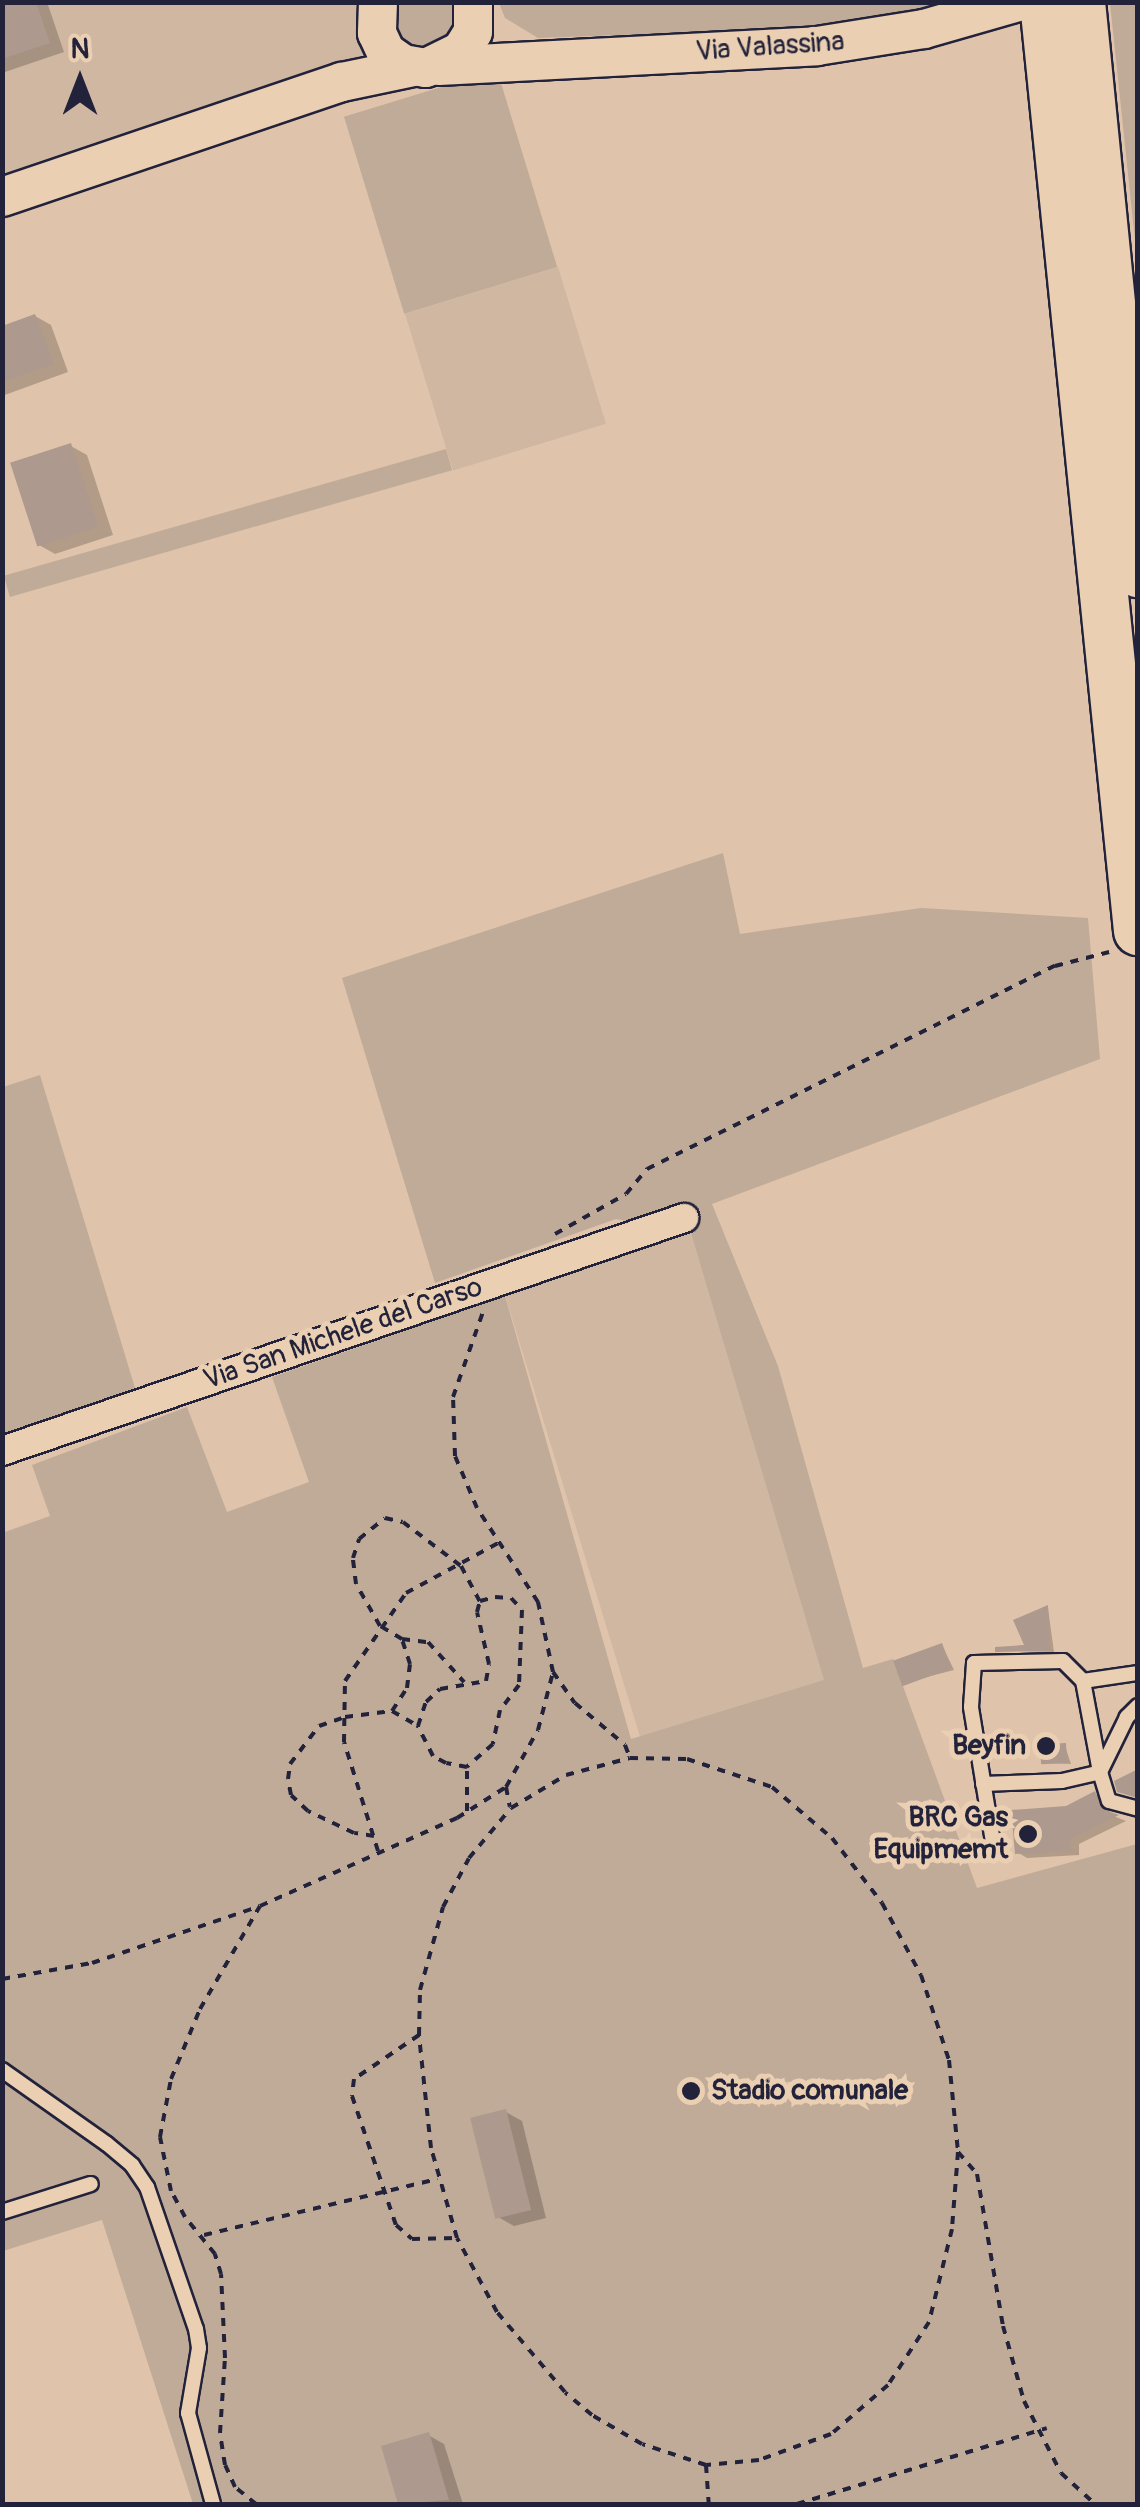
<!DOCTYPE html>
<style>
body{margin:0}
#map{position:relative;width:1140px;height:2507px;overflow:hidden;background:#dfc4ab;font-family:Pangolin,sans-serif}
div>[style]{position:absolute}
.built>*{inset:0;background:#d0b7a2;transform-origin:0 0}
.green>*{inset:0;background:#c0aa98;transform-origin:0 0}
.shadow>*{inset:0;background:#0003}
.building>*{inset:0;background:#ad998d;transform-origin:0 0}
.path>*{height:4px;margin-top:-2px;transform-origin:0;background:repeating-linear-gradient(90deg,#22223b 0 8px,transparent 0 16px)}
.roads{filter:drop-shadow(2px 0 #22223b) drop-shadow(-2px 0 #22223b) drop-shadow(0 2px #22223b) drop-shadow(0 -2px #22223b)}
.lane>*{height:14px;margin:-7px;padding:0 7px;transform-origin:7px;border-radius:7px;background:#ebcfb2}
.street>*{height:28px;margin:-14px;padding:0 14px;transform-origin:14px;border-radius:14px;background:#ebcfb2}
.secondary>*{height:38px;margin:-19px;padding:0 19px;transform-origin:19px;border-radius:19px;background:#ebcfb2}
.highway>*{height:48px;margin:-24px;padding:0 24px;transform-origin:24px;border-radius:24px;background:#ebcfb2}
.dots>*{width:28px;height:28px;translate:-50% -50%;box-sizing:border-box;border:5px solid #ebcfb2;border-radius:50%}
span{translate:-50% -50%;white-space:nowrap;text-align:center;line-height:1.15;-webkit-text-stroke:10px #ebcfb2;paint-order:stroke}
.street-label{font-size:28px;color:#22223b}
.poi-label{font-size:28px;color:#22223b;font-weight:700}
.right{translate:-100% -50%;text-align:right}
.left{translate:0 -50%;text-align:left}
.frame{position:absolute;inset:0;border:5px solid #22223b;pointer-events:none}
.north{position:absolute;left:30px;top:30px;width:100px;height:100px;-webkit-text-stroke:8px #ebcfb2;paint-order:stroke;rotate:0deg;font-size:28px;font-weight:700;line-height:40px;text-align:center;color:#22223b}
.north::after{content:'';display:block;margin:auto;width:35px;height:45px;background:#22223b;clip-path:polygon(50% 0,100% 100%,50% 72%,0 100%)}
</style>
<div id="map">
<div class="built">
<div style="clip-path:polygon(2px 3px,374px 3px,370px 40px,355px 70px,2px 185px)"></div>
<div style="left:558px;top:267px;width:164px;height:160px;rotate:73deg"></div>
<div style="left:691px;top:1233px;width:467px;height:196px;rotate:73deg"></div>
</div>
<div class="green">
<div style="clip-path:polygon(391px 3px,457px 3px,460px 26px,437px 52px,399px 45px,388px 9px)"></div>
<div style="clip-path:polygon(499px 3px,950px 3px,808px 28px,538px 38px,505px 18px)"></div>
<div style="clip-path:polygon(1110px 3px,1137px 3px,1137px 259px)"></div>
<div style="left:497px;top:70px;width:206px;height:160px;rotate:73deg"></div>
<div style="left:446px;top:449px;width:22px;height:460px;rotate:74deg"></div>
<div style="clip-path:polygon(723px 853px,740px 934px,921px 908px,1088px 918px,1100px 1059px,712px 1204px,778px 1366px,863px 1668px,893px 1659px,977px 1888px,1137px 1844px,1137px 2504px,193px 2504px,102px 2220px,3px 2251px,2px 1533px,50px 1516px,32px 1465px,187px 1407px,227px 1512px,309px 1482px,272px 1377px,505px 1296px,631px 1739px,824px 1680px,691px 1233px,616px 1219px,435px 1283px,342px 978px)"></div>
<div style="clip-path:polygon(40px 1075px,135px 1388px,3px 1434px,3px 1087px)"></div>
</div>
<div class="shadow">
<div style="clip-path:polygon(2px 2px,47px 2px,64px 52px,2px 73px)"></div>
<div style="clip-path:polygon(35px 316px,51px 325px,68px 372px,2px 396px,2px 328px)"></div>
<div style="clip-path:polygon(71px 446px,87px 455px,113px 535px,55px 554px,39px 545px)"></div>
<div style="clip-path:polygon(1048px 1608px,1054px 1652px,998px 1650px,1028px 1647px)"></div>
<div style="clip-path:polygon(942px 1645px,954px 1670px,904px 1683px)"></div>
<div style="clip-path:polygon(1065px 1746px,1071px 1764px,1044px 1763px)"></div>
<div style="clip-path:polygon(1095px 1794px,1104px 1799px,1111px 1815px,1126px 1821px,1079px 1844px,1079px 1855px,1027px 1858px,1017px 1852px,1067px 1808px)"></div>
<div style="clip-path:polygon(506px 2112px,522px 2121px,546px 2218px,514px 2226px,498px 2217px)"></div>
<div style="clip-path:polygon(428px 2435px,444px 2444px,463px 2504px,401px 2504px,384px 2448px)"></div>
</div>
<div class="building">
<div style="clip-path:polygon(2px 2px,36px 2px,50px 43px,2px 59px)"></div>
<div style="clip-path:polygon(35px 314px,54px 364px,2px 382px,2px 326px)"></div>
<div style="left:71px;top:443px;width:88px;height:64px;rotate:72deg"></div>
<div style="clip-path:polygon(1048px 1605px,1050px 1651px,995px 1652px,995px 1647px,1024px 1645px,1013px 1620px)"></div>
<div style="left:942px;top:1643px;width:27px;height:52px;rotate:70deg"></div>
<div style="left:1066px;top:1743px;width:20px;height:26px;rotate:87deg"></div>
<div style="clip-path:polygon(1138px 1769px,1138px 1798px,1117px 1792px,1114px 1781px)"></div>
<div style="clip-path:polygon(1095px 1791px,1102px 1809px,1119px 1815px,1070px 1839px,1071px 1851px,1015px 1854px,1011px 1810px,1066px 1806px)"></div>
<div style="left:506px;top:2109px;width:104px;height:37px;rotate:76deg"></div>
<div style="clip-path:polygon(429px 2432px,449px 2500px,398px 2504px,381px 2446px)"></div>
</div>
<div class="path">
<div style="left:555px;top:1234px;width:81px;rotate:-29.4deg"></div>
<div style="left:626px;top:1194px;width:33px;rotate:-50deg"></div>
<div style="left:647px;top:1169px;width:456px;rotate:-26.5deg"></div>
<div style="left:1055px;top:966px;width:56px;rotate:-14.5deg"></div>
<div style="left:495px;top:1597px;width:16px;rotate:4deg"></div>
<div style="left:511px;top:1598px;width:16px;rotate:47deg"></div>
<div style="left:522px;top:1610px;width:75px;rotate:92.3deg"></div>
<div style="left:519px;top:1685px;width:31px;rotate:127deg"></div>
<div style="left:500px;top:1710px;width:35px;rotate:102deg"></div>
<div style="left:493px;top:1744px;width:35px;rotate:139deg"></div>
<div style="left:467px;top:1767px;width:21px;rotate:-169deg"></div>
<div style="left:446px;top:1763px;width:15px;rotate:-152deg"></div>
<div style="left:433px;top:1756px;width:34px;rotate:-117deg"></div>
<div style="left:418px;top:1726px;width:25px;rotate:-72deg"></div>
<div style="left:426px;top:1702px;width:19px;rotate:-43deg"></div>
<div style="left:440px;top:1689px;width:47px;rotate:-9.9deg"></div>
<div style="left:486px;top:1681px;width:17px;rotate:-80deg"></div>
<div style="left:489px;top:1664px;width:53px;rotate:-103deg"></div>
<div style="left:477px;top:1612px;width:11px;rotate:-75deg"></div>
<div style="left:480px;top:1601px;width:16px;rotate:-15deg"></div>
<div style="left:402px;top:1639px;width:26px;rotate:7deg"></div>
<div style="left:428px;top:1642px;width:54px;rotate:48deg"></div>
<div style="left:553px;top:1672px;width:38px;rotate:55deg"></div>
<div style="left:575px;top:1703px;width:65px;rotate:40deg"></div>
<div style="left:625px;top:1745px;width:14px;rotate:69deg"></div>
<div style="left:392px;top:1711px;width:30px;rotate:30deg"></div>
<div style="left:630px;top:1758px;width:57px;rotate:1deg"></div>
<div style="left:687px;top:1759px;width:89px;rotate:18.2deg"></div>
<div style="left:772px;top:1787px;width:79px;rotate:40.4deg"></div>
<div style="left:832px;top:1838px;width:82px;rotate:52.4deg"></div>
<div style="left:882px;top:1903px;width:82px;rotate:61.6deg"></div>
<div style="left:921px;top:1975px;width:89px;rotate:71.8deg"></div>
<div style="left:949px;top:2060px;width:92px;rotate:84.4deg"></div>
<div style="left:958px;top:2152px;width:77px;rotate:94.5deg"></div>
<div style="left:952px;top:2229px;width:96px;rotate:103.9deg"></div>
<div style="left:929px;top:2322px;width:75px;rotate:123.1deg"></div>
<div style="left:888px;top:2385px;width:75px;rotate:139.3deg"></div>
<div style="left:831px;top:2434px;width:77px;rotate:160.1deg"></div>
<div style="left:759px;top:2460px;width:53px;rotate:174.6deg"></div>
<div style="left:706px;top:2465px;width:67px;rotate:-161.8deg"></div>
<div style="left:642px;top:2444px;width:58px;rotate:-149.9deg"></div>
<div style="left:592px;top:2415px;width:35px;rotate:-140deg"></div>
<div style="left:565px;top:2392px;width:105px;rotate:-130.4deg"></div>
<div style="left:497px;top:2312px;width:84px;rotate:-118.4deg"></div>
<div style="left:457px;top:2238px;width:94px;rotate:-106.1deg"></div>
<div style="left:431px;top:2148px;width:114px;rotate:-96.1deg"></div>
<div style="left:419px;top:2035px;width:45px;rotate:-88.7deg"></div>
<div style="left:420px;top:1990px;width:86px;rotate:-74.5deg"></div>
<div style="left:443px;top:1907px;width:55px;rotate:-62deg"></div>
<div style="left:469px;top:1858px;width:65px;rotate:-50deg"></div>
<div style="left:511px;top:1808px;width:64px;rotate:-31deg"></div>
<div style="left:566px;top:1775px;width:66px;rotate:-14.9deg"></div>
<div style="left:506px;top:1787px;width:20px;rotate:79deg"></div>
<div style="left:467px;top:1811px;width:44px;rotate:-90deg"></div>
<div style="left:374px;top:1836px;width:20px;rotate:-171deg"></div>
<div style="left:354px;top:1833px;width:51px;rotate:-154.4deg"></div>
<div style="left:308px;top:1811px;width:23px;rotate:-137deg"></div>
<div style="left:291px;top:1795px;width:16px;rotate:-101deg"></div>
<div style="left:288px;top:1779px;width:15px;rotate:-82deg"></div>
<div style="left:290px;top:1764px;width:48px;rotate:-52.7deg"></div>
<div style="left:319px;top:1726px;width:28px;rotate:-19deg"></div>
<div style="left:345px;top:1717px;width:47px;rotate:-7.3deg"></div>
<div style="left:392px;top:1711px;width:27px;rotate:-57deg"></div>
<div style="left:407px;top:1688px;width:24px;rotate:-83deg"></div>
<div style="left:410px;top:1664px;width:26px;rotate:-108deg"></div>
<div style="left:402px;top:1639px;width:26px;rotate:-149deg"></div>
<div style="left:380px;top:1626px;width:48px;rotate:-119.7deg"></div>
<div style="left:356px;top:1584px;width:26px;rotate:-97deg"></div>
<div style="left:353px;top:1558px;width:20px;rotate:-72deg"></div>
<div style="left:359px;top:1539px;width:33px;rotate:-39deg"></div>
<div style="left:385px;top:1518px;width:18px;rotate:13deg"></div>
<div style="left:403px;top:1522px;width:73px;rotate:37.2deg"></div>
<div style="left:461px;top:1566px;width:40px;rotate:62deg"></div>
<div style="left:378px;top:1851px;width:114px;rotate:-107.3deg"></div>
<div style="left:344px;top:1742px;width:61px;rotate:-89.1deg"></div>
<div style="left:345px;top:1681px;width:107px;rotate:-55.3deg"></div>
<div style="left:406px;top:1593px;width:107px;rotate:-28.5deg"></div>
<div style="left:2px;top:1979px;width:91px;rotate:-10.1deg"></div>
<div style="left:92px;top:1963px;width:177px;rotate:-18.7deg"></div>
<div style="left:260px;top:1906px;width:216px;rotate:-24.1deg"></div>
<div style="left:457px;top:1818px;width:58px;rotate:-32.3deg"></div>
<div style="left:506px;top:1787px;width:65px;rotate:-60.7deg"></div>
<div style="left:538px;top:1730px;width:60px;rotate:-75.5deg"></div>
<div style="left:553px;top:1672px;width:72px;rotate:-102.1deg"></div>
<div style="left:538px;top:1602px;width:112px;rotate:-123deg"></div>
<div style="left:477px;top:1508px;width:56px;rotate:-112.9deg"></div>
<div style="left:455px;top:1456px;width:59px;rotate:-91.9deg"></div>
<div style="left:453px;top:1397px;width:90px;rotate:-70.6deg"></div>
<div style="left:419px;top:2035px;width:78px;rotate:145.9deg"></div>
<div style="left:354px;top:2079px;width:17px;rotate:97deg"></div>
<div style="left:352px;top:2096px;width:136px;rotate:71.2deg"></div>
<div style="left:396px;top:2225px;width:21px;rotate:41deg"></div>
<div style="left:412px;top:2239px;width:45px;rotate:-1.3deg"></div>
<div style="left:958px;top:2152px;width:29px;rotate:49deg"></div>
<div style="left:977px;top:2174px;width:154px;rotate:80.3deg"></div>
<div style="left:1003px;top:2326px;width:78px;rotate:74.4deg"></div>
<div style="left:1024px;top:2401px;width:81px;rotate:62.8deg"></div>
<div style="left:1061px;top:2473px;width:46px;rotate:42.4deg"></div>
<div style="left:204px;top:2235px;width:240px;rotate:-13.5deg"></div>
<div style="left:706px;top:2465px;width:39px;rotate:86deg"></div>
<div style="left:256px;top:2504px;width:27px;rotate:-141deg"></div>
<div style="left:235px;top:2487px;width:24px;rotate:-114deg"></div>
<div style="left:225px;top:2465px;width:32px;rotate:-99deg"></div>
<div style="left:220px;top:2433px;width:75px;rotate:-86.2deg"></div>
<div style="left:225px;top:2358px;width:84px;rotate:-92.7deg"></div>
<div style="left:221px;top:2274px;width:21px;rotate:-107deg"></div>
<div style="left:215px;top:2254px;width:48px;rotate:-129deg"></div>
<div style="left:185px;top:2217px;width:30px;rotate:-118deg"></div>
<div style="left:171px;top:2191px;width:55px;rotate:-101.5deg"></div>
<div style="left:160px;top:2137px;width:59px;rotate:-79.3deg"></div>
<div style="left:171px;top:2079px;width:76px;rotate:-67.5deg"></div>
<div style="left:200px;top:2009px;width:119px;rotate:-59.8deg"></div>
<div style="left:797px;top:2504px;width:261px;rotate:-16.9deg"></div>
</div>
<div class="roads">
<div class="lane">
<div style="left:1138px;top:1706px;width:16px;rotate:135deg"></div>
<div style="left:1127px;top:1717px;width:61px;rotate:116.1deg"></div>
<div style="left:1100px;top:1772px;width:30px;rotate:73deg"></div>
<div style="left:1109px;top:1801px;width:30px;rotate:15deg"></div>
<div style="left:983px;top:1784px;width:79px;rotate:-2.2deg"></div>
<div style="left:1062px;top:1781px;width:39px;rotate:-13deg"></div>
<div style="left:1100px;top:1772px;width:93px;rotate:-100.6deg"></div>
<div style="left:1083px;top:1681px;width:56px;rotate:-8.3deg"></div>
<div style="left:994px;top:1848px;width:143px;rotate:-99.3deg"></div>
<div style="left:971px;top:1707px;width:44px;rotate:-86.1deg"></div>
<div style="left:974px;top:1663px;width:89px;rotate:-1.3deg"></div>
<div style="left:1063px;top:1661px;width:28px;rotate:45deg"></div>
<div style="left:2px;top:2070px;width:128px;rotate:35.2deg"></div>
<div style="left:107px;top:2144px;width:33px;rotate:40deg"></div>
<div style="left:132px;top:2165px;width:27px;rotate:56deg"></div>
<div style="left:147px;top:2187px;width:150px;rotate:71deg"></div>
<div style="left:196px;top:2329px;width:19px;rotate:81deg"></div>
<div style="left:199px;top:2348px;width:66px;rotate:99.6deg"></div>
<div style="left:188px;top:2413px;width:94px;rotate:74.6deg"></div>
<div style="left:2px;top:2212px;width:93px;rotate:-17.5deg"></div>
</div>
<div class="street">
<div style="left:2px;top:1451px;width:721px;rotate:-18.86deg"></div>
</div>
<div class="secondary">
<div style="left:378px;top:2px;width:31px;rotate:92deg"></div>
<div style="left:377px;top:33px;width:21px;rotate:65deg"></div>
<div style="left:386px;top:52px;width:21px;rotate:35deg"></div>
<div style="left:403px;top:64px;width:23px;rotate:10deg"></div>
<div style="left:426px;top:68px;width:39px;rotate:-26deg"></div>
<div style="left:461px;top:51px;width:22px;rotate:-58deg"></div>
<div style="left:473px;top:32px;width:30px;rotate:-90deg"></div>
<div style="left:439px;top:66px;width:379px;rotate:-3deg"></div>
<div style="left:817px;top:46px;width:108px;rotate:-9deg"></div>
<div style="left:924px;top:29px;width:98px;rotate:-16deg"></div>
<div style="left:2px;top:197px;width:359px;rotate:-18.7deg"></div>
<div style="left:342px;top:82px;width:74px;rotate:-11.8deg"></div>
</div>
<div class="highway">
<div style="left:1044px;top:2px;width:934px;rotate:84.22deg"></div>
<div style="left:1081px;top:2px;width:574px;rotate:84.3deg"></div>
</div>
</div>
<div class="dots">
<div style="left:1046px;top:1746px;background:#22223b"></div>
<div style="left:1028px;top:1834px;background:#22223b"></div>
<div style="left:691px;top:2091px;background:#22223b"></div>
</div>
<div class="street-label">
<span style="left:770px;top:47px;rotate:-4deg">Via Valassina</span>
<span style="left:343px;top:1334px;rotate:-19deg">Via San Michele del Carso</span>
</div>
<div class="poi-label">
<span class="right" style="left:1026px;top:1746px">Beyfin</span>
<span class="right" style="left:1008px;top:1834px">BRC Gas<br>Equipmemt</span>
<span class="left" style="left:711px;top:2091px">Stadio comunale</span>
</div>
<div class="frame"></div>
<div class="north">N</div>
</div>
